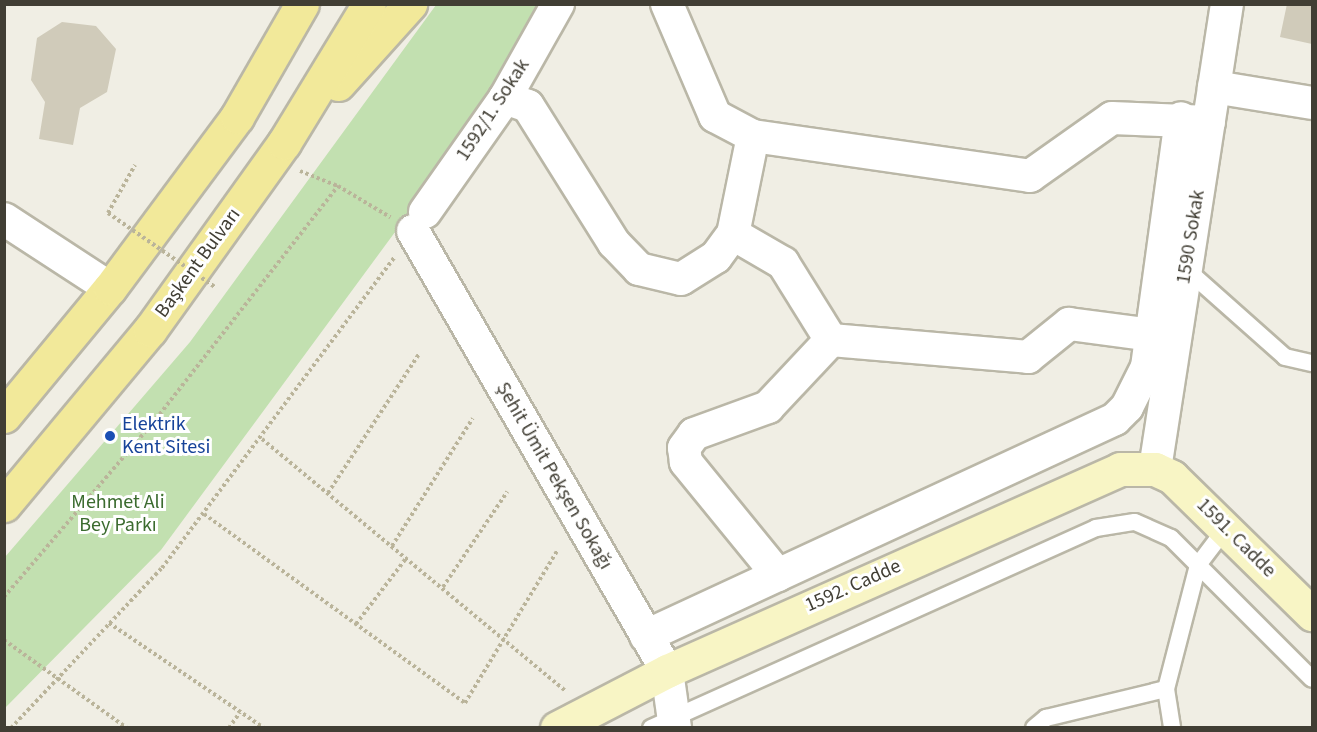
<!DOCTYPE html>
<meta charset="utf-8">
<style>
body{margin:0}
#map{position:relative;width:1317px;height:732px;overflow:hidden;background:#f0eee4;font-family:"Source Sans 3",sans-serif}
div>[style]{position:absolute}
.green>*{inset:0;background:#c2e0b0}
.building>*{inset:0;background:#d0cbba}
.path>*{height:4px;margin-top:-2px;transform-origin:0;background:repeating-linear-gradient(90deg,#bab49a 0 3px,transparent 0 6px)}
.roads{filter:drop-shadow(2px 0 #bab7a7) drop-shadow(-2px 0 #bab7a7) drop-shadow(0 2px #bab7a7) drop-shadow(0 -2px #bab7a7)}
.lane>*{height:16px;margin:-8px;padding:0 8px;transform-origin:8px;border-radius:8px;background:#fff}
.street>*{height:32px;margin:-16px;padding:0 16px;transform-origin:16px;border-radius:16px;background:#fff}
.secondary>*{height:33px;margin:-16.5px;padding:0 16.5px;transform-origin:16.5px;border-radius:16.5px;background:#f8f5c5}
.primary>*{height:33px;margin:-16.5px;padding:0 16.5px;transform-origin:16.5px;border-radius:16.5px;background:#f2e99a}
.path-bridge>*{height:4px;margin-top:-2px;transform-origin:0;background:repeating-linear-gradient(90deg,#bab49a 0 3px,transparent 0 6px)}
.dots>*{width:16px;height:16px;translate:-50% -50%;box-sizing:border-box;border:3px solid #fff;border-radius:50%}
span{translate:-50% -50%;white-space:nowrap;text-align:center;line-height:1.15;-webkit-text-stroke:6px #fff;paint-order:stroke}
.street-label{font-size:20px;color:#413e34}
.transit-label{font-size:20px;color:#164399}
.left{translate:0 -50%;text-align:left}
.park-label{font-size:20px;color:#3b6b2f}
.frame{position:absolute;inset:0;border:6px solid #413e34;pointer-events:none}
</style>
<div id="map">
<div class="green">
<div style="clip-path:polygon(436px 5px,543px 5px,493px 92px,398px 228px,161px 550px,5px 708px,5px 557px,190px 342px)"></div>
</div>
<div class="building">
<div style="clip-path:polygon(1287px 4px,1312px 4px,1312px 44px,1280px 37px)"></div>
<div style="clip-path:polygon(62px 22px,96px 26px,116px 49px,107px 92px,80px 108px,73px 145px,39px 139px,45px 102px,31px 80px,37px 38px)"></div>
</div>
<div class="path">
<div style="left:300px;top:171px;width:41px;rotate:21.5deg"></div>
<div style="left:108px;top:213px;width:55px;rotate:-60.6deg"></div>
<div style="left:262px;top:439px;width:395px;rotate:39.7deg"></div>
<div style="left:328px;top:493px;width:166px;rotate:-56.8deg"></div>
<div style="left:204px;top:514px;width:322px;rotate:35.9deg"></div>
<div style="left:465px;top:703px;width:178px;rotate:-58.8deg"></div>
<div style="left:392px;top:546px;width:151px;rotate:-57.7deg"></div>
<div style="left:443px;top:587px;width:115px;rotate:-56deg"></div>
<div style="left:4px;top:597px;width:234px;rotate:-49.5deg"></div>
<div style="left:156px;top:419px;width:296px;rotate:-52deg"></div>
<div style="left:338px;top:186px;width:61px;rotate:30.8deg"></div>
<div style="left:109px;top:623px;width:187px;rotate:34.1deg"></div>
<div style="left:356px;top:624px;width:84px;rotate:-52.7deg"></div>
<div style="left:4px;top:640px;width:151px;rotate:35.6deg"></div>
<div style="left:11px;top:728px;width:220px;rotate:-46.7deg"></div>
<div style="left:162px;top:568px;width:389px;rotate:-53.2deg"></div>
<div style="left:229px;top:728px;width:19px;rotate:-55deg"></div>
</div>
<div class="roads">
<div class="lane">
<div style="left:1186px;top:269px;width:132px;rotate:41.6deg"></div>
<div style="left:1285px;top:357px;width:28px;rotate:13deg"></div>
<div style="left:1166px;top:689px;width:39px;rotate:81deg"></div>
<div style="left:651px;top:728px;width:488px;rotate:-24.2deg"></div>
<div style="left:1096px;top:528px;width:39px;rotate:-9deg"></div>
<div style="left:1135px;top:522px;width:39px;rotate:24deg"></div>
<div style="left:1171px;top:538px;width:199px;rotate:45deg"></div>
<div style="left:1034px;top:728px;width:16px;rotate:-40deg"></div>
<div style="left:1046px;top:718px;width:123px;rotate:-13.6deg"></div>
<div style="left:1166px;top:689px;width:128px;rotate:-75.5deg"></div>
<div style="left:1198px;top:565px;width:46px;rotate:-52.9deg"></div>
</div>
<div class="street">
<div style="left:667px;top:4px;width:122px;rotate:66.8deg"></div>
<div style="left:715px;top:116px;width:43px;rotate:27.8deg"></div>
<div style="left:753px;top:136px;width:280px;rotate:8.2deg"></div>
<div style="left:1030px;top:176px;width:100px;rotate:-35.3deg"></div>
<div style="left:1112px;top:118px;width:97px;rotate:2.4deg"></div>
<div style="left:1214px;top:87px;width:99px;rotate:9.3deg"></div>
<div style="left:505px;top:98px;width:24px;rotate:19deg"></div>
<div style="left:528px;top:106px;width:162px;rotate:57.9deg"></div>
<div style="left:614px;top:243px;width:36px;rotate:46deg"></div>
<div style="left:639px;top:269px;width:43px;rotate:13.4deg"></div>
<div style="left:681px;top:279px;width:41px;rotate:-32.2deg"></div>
<div style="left:716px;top:257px;width:29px;rotate:-54deg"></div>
<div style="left:753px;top:136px;width:100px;rotate:101.5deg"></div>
<div style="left:733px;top:234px;width:58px;rotate:30.1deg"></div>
<div style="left:783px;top:263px;width:91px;rotate:58.1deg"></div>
<div style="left:831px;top:340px;width:198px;rotate:4.9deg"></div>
<div style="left:1028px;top:357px;width:53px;rotate:-38.8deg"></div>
<div style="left:1069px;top:324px;width:83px;rotate:7.6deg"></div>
<div style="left:425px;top:212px;width:139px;rotate:-54.9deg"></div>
<div style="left:505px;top:98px;width:108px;rotate:-60.6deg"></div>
<div style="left:4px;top:219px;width:126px;rotate:33.1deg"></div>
<div style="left:413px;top:231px;width:508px;rotate:60deg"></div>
<div style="left:667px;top:671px;width:58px;rotate:82deg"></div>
<div style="left:1155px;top:469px;width:471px;rotate:-81.2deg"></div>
<div style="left:778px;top:575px;width:146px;rotate:-129.2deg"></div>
<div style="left:686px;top:462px;width:14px;rotate:-98deg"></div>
<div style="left:684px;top:448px;width:17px;rotate:-54deg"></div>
<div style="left:694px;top:434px;width:79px;rotate:-20deg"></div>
<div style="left:768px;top:407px;width:92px;rotate:-46.8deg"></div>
<div style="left:646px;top:636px;width:517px;rotate:-24.83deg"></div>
<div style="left:1115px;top:419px;width:17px;rotate:-45deg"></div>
<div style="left:1127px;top:407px;width:45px;rotate:-63.4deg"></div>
<div style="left:1147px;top:367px;width:251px;rotate:-82.2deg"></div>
</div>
<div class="secondary">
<div style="left:557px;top:728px;width:124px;rotate:-27.4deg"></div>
<div style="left:667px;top:671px;width:496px;rotate:-24deg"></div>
<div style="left:1120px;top:469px;width:35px"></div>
<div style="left:1155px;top:469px;width:19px;rotate:25deg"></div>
<div style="left:1172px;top:477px;width:196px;rotate:44.4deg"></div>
</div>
<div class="primary">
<div style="left:338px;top:84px;width:108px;rotate:-48deg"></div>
<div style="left:4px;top:416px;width:166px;rotate:-50.4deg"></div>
<div style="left:110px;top:288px;width:213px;rotate:-53.4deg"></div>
<div style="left:237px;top:117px;width:130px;rotate:-60.1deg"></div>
<div style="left:4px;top:505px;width:228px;rotate:-50.2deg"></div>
<div style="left:150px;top:330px;width:230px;rotate:-54.4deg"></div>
<div style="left:284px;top:143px;width:163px;rotate:-58.6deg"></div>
</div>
</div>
<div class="path-bridge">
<div style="left:108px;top:213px;width:130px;rotate:34.7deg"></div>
</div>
<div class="dots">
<div style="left:110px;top:436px;background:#1a4fb4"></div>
</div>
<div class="street-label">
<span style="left:493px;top:110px;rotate:-57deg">1592/1. Sokak</span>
<span style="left:1191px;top:237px;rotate:-81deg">1590 Sokak</span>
<span style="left:198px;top:263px;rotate:-54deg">Başkent Bulvarı</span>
<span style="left:554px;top:476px;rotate:60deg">Şehit Ümit Pekşen Sokağı</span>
<span style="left:1236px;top:538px;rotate:45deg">1591. Cadde</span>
<span style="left:853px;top:586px;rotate:-24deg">1592. Cadde</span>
</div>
<div class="transit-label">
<span class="left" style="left:122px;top:436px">Elektrik<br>Kent Sitesi</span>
</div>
<div class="park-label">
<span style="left:118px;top:514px">Mehmet Ali<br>Bey Parkı</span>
</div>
<div class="frame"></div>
</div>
